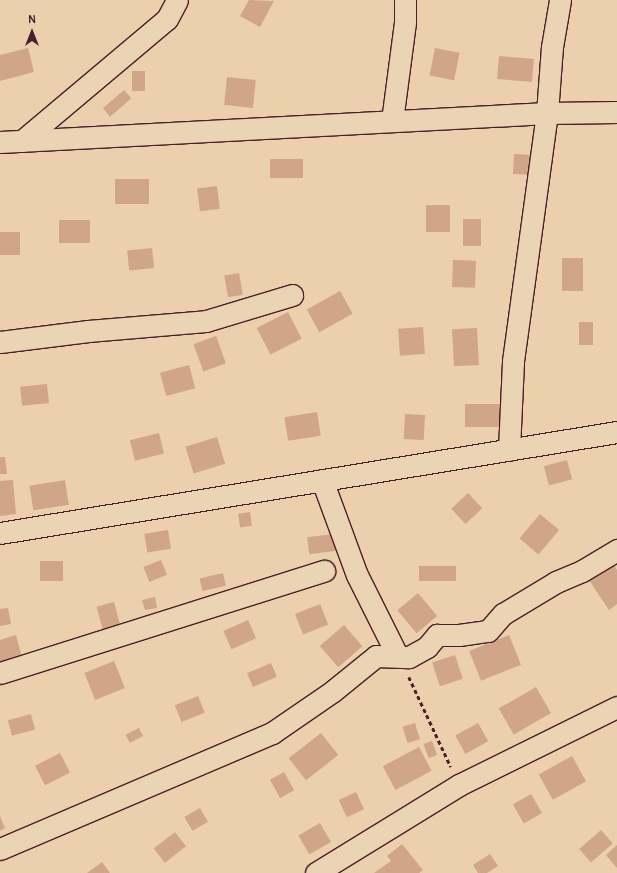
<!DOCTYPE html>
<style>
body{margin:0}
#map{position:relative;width:617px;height:873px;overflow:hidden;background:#eccfad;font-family:Pangolin,sans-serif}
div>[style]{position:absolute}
.building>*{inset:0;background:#d0a588;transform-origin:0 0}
.path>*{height:2.5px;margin-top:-1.25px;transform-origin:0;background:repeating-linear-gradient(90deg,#4a1f2b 0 4px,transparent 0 7px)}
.roads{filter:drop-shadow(1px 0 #4a1f2b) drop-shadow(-1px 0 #4a1f2b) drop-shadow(0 1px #4a1f2b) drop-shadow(0 -1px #4a1f2b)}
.street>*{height:21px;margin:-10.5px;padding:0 10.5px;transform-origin:10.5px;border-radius:10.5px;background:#ebd4b4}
span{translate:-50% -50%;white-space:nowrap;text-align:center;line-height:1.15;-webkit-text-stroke:3.5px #ebd4b4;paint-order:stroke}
.north{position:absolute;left:12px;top:12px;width:40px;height:40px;-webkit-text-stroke:3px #ebd4b4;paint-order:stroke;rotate:0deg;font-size:11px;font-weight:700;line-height:16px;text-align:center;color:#4a1f2b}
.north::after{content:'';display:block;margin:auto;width:14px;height:18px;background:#4a1f2b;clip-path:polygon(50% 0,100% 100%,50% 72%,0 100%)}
</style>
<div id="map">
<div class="building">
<div style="clip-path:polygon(249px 0,274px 1px,260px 27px,240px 16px)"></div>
<div style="clip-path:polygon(28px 48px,34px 72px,0 81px,0 55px)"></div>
<div style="left:435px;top:48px;width:25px;height:28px;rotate:11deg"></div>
<div style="left:499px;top:56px;width:35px;height:23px;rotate:5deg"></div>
<div style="left:132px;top:71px;width:13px;height:20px"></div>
<div style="left:227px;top:77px;width:29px;height:28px;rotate:6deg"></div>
<div style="left:124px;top:90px;width:11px;height:28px;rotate:49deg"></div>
<div style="left:514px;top:154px;width:18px;height:20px;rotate:3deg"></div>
<div style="left:270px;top:159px;width:33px;height:19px"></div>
<div style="left:149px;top:179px;width:25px;height:34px;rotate:90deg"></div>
<div style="left:217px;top:186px;width:23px;height:20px;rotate:83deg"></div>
<div style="left:426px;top:205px;width:24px;height:27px"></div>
<div style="left:463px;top:219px;width:18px;height:27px"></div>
<div style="left:59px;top:220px;width:31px;height:23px"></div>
<div style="left:0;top:232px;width:20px;height:23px"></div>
<div style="left:152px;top:248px;width:20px;height:25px;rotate:84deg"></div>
<div style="left:562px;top:258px;width:21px;height:33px"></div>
<div style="left:453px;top:260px;width:23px;height:27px;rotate:2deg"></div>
<div style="left:239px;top:273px;width:22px;height:15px;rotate:80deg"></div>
<div style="left:340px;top:291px;width:26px;height:38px;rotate:61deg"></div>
<div style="left:288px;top:312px;width:30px;height:35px;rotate:63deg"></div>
<div style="left:579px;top:322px;width:14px;height:23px"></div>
<div style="left:423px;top:327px;width:27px;height:25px;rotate:86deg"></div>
<div style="left:477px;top:328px;width:37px;height:25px;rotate:87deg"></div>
<div style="left:216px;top:336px;width:29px;height:24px;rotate:70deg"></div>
<div style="left:189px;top:365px;width:24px;height:30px;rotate:75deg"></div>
<div style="left:47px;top:384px;width:19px;height:27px;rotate:84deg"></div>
<div style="left:465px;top:404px;width:39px;height:23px"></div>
<div style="left:317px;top:412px;width:24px;height:33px;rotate:81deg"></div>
<div style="left:405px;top:414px;width:20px;height:25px;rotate:3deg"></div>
<div style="left:159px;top:433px;width:21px;height:30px;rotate:76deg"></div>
<div style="left:217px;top:437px;width:28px;height:33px;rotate:73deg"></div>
<div style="clip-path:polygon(0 457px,5px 457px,7px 474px,0 474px)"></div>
<div style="left:567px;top:460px;width:20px;height:24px;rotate:75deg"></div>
<div style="clip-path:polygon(13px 480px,16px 514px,0 516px,0 481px)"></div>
<div style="left:65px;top:480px;width:25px;height:36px;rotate:81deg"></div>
<div style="left:468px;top:493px;width:21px;height:23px;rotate:47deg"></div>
<div style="left:250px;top:512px;width:14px;height:12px;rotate:82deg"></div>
<div style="left:540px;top:514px;width:25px;height:32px;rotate:40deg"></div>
<div style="left:168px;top:530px;width:19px;height:24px;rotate:81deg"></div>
<div style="left:334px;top:534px;width:17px;height:27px;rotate:83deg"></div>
<div style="left:161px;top:560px;width:16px;height:19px;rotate:68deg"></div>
<div style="left:63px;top:561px;width:20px;height:23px;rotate:90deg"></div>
<div style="clip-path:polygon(613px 564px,617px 570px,617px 604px,609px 610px,589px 580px)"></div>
<div style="left:419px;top:566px;width:37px;height:15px"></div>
<div style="left:223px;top:573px;width:13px;height:24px;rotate:77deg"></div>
<div style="left:418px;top:593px;width:30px;height:27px;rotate:50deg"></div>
<div style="clip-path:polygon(155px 597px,157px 608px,145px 610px,142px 600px)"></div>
<div style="left:114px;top:602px;width:28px;height:18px;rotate:75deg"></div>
<div style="left:320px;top:604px;width:22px;height:27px;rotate:68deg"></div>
<div style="clip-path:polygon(8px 608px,11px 624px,0 626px,0 609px)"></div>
<div style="left:248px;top:620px;width:20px;height:27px;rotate:66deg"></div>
<div style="left:344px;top:625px;width:28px;height:32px;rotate:49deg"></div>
<div style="clip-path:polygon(16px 635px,22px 657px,0 663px,0 640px)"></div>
<div style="left:509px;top:635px;width:32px;height:43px;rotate:68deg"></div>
<div style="left:455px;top:655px;width:25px;height:24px;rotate:72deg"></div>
<div style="left:114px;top:661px;width:29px;height:32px;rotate:68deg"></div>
<div style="left:271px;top:663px;width:15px;height:26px;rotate:67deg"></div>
<div style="left:536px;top:687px;width:30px;height:43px;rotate:60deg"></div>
<div style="left:198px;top:696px;width:18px;height:25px;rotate:68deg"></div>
<div style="left:31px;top:714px;width:16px;height:24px;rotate:75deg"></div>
<div style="left:415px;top:723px;width:17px;height:13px;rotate:73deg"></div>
<div style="left:478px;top:723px;width:21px;height:26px;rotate:61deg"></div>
<div style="left:139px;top:728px;width:9px;height:15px;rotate:63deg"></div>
<div style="left:321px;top:733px;width:28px;height:41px;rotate:52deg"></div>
<div style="left:432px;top:741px;width:15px;height:9px;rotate:70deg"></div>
<div style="left:419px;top:747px;width:27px;height:41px;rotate:62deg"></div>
<div style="left:60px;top:753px;width:22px;height:28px;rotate:63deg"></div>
<div style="left:572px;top:756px;width:29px;height:38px;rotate:61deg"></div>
<div style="left:284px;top:772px;width:21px;height:16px;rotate:61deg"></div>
<div style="left:356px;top:792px;width:19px;height:19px;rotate:65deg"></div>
<div style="left:531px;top:794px;width:22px;height:21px;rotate:60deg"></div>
<div style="left:200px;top:808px;width:16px;height:18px;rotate:60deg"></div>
<div style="clip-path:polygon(0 816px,5px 828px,0 831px)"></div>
<div style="left:320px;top:823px;width:22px;height:25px;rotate:60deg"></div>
<div style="left:601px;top:830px;width:18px;height:29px;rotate:49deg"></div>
<div style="left:175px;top:832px;width:18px;height:27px;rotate:52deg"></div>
<div style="clip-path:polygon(402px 844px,423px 870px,419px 873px,374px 873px,391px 861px,387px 856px)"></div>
<div style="clip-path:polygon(617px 845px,617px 868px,606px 855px)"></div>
<div style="clip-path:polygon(490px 854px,498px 866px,487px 873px,478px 873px,473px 865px)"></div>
<div style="clip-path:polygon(102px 862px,110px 873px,87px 873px)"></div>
</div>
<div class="path">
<div style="left:409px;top:677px;width:99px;rotate:65deg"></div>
</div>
<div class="roads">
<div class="street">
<div style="left:392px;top:121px;width:100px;rotate:-82.5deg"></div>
<div style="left:405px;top:22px;width:22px;rotate:-90deg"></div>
<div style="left:22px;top:141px;width:189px;rotate:-40.1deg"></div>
<div style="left:167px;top:19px;width:21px;rotate:-62deg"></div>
<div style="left:0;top:142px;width:548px;rotate:-3.03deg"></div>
<div style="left:547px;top:113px;width:70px;rotate:-0.8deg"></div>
<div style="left:0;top:342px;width:89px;rotate:-7.1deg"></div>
<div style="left:88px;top:331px;width:118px;rotate:-4.8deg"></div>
<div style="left:206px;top:321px;width:90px;rotate:-16.8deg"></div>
<div style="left:509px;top:450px;width:89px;rotate:-87.4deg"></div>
<div style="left:513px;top:361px;width:250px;rotate:-82.2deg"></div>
<div style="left:547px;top:113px;width:66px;rotate:-85.7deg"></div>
<div style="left:552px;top:47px;width:48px;rotate:-80.3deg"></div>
<div style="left:322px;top:480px;width:101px;rotate:69.8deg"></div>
<div style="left:357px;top:575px;width:89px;rotate:63.4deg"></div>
<div style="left:0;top:533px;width:625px;rotate:-9.3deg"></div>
<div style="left:0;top:673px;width:340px;rotate:-17.5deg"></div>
<div style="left:0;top:849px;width:296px;rotate:-23.1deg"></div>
<div style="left:272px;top:733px;width:74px;rotate:-34.5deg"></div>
<div style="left:333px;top:691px;width:55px;rotate:-39.1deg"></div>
<div style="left:376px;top:656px;width:33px;rotate:2deg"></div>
<div style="left:409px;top:657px;width:21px;rotate:-29deg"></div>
<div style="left:427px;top:647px;width:16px;rotate:-50deg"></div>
<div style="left:437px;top:635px;width:22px"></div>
<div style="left:459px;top:635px;width:29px;rotate:-8deg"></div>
<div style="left:488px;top:631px;width:23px;rotate:-49deg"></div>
<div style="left:503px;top:614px;width:62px;rotate:-31.1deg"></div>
<div style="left:556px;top:582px;width:28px;rotate:-23deg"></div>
<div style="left:582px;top:571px;width:41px;rotate:-31deg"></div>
<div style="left:316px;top:873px;width:168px;rotate:-31.6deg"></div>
<div style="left:459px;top:785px;width:176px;rotate:-26.3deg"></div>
</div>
</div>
<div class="north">N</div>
</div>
